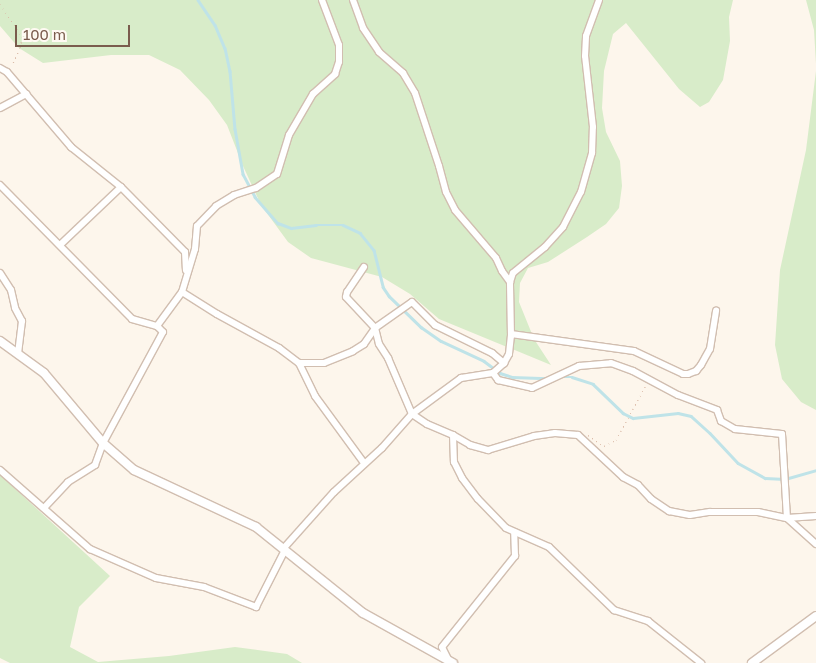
<!DOCTYPE html>
<style>
body{margin:0}
#map{position:relative;width:816px;height:663px;overflow:hidden;background:#fdf6ec;font-family:"Golos Text",sans-serif}
div>[style]{position:absolute}
.green>*{inset:0;background:#d8ecc9}
.stream>*{height:2.5px;margin:-1.25px;padding:0 1.25px;transform-origin:1.25px;border-radius:1.25px;background:#bfe3e8}
.path>*{height:1px;margin-top:-0.5px;transform-origin:0;background:repeating-linear-gradient(90deg,#d9b8a5 0 1px,transparent 0 5px)}
.roads{filter:drop-shadow(1px 0 #d1beb0) drop-shadow(-1px 0 #d1beb0) drop-shadow(0 1px #d1beb0) drop-shadow(0 -1px #d1beb0)}
.minor>*{height:6px;margin:-3px;padding:0 3px;transform-origin:3px;border-radius:3px;background:#fff}
.tertiary>*{height:8px;margin:-4px;padding:0 4px;transform-origin:4px;border-radius:4px;background:#fff}
span{translate:-50% -50%;white-space:nowrap;text-align:center;line-height:1.15;-webkit-text-stroke:4.5px #fffaf3;paint-order:stroke}
.scale{position:absolute;left:15px;top:25px;width:115px;height:22px;box-sizing:border-box;border:2px solid #7a5c4d;border-top:0;padding-left:6px;font-size:15px;line-height:18px;white-space:nowrap;color:#7a5c4d;-webkit-text-stroke:4px #fffaf3;paint-order:stroke}
</style>
<div id="map">
<div class="green">
<div style="clip-path:polygon(0 0,733px 0,729px 17px,730px 41px,723px 80px,709px 102px,700px 107px,679px 89px,626px 23px,613px 34px,604px 71px,602px 108px,606px 132px,620px 161px,622px 186px,619px 208px,606px 224px,587px 237px,548px 262px,528px 268px,520px 283px,519px 302px,534px 339px,551px 365px,439px 319px,410px 294px,382px 277px,311px 258px,288px 242px,261px 205px,243px 166px,227px 125px,209px 100px,180px 70px,149px 55px,111px 55px,43px 63px,19px 48px,0 26px)"></div>
<div style="clip-path:polygon(806px 0,816px 0,816px 64px,814px 30px)"></div>
<div style="clip-path:polygon(816px 71px,816px 410px,801px 402px,782px 379px,775px 345px,780px 270px,806px 150px)"></div>
<div style="clip-path:polygon(0 475px,110px 576px,79px 607px,70px 647px,98px 662px,169px 656px,235px 647px,287px 654px,302px 663px,10px 663px,0 658px)"></div>
</div>
<div class="stream">
<div style="left:198px;top:0;width:30px;rotate:56deg"></div>
<div style="left:215px;top:25px;width:25px;rotate:67deg"></div>
<div style="left:225px;top:48px;width:24px;rotate:78deg"></div>
<div style="left:230px;top:71px;width:58px;rotate:85.1deg"></div>
<div style="left:235px;top:129px;width:46px;rotate:79.9deg"></div>
<div style="left:243px;top:174px;width:26px;rotate:62deg"></div>
<div style="left:255px;top:197px;width:35px;rotate:49deg"></div>
<div style="left:278px;top:223px;width:14px;rotate:21deg"></div>
<div style="left:291px;top:228px;width:25px;rotate:-7deg"></div>
<div style="left:316px;top:225px;width:27px"></div>
<div style="left:343px;top:225px;width:19px;rotate:25deg"></div>
<div style="left:360px;top:233px;width:22px;rotate:51deg"></div>
<div style="left:374px;top:250px;width:38px;rotate:76deg"></div>
<div style="left:383px;top:287px;width:11px;rotate:56deg"></div>
<div style="left:389px;top:296px;width:45px;rotate:44.1deg"></div>
<div style="left:421px;top:327px;width:24px;rotate:35deg"></div>
<div style="left:441px;top:341px;width:47px;rotate:24.9deg"></div>
<div style="left:484px;top:361px;width:20px;rotate:37deg"></div>
<div style="left:500px;top:373px;width:13px;rotate:18deg"></div>
<div style="left:512px;top:377px;width:35px;rotate:2deg"></div>
<div style="left:560px;top:377px;width:12px"></div>
<div style="left:572px;top:377px;width:22px;rotate:18deg"></div>
<div style="left:593px;top:384px;width:42px;rotate:44deg"></div>
<div style="left:623px;top:413px;width:11px;rotate:27deg"></div>
<div style="left:633px;top:418px;width:45px;rotate:-6.3deg"></div>
<div style="left:678px;top:413px;width:13px;rotate:13deg"></div>
<div style="left:691px;top:416px;width:25px;rotate:42deg"></div>
<div style="left:710px;top:433px;width:41px;rotate:47deg"></div>
<div style="left:738px;top:463px;width:31px;rotate:29deg"></div>
<div style="left:765px;top:478px;width:20px;rotate:3deg"></div>
<div style="left:785px;top:479px;width:32px;rotate:-16deg"></div>
</div>
<div class="path">
<div style="left:0;top:4px;width:40px;rotate:56deg"></div>
<div style="left:22px;top:37px;width:11px;rotate:100deg"></div>
<div style="left:20px;top:48px;width:19px;rotate:115deg"></div>
<div style="left:588px;top:435px;width:19px;rotate:35deg"></div>
<div style="left:604px;top:446px;width:13px;rotate:-27deg"></div>
<div style="left:616px;top:440px;width:63px;rotate:-61.4deg"></div>
</div>
<div class="roads">
<div class="minor">
<div style="left:353px;top:0;width:30px;rotate:70deg"></div>
<div style="left:363px;top:28px;width:29px;rotate:56deg"></div>
<div style="left:379px;top:52px;width:32px;rotate:41deg"></div>
<div style="left:403px;top:73px;width:23px;rotate:59deg"></div>
<div style="left:415px;top:93px;width:77px;rotate:71.8deg"></div>
<div style="left:439px;top:166px;width:27px;rotate:75deg"></div>
<div style="left:446px;top:192px;width:20px;rotate:63deg"></div>
<div style="left:455px;top:210px;width:63px;rotate:49.5deg"></div>
<div style="left:496px;top:258px;width:14px;rotate:65deg"></div>
<div style="left:502px;top:271px;width:14px;rotate:54deg"></div>
<div style="left:0;top:68px;width:8px;rotate:30deg"></div>
<div style="left:7px;top:72px;width:99px;rotate:49.5deg"></div>
<div style="left:71px;top:147px;width:64px;rotate:38.7deg"></div>
<div style="left:121px;top:187px;width:91px;rotate:45.4deg"></div>
<div style="left:185px;top:252px;width:18px;rotate:87deg"></div>
<div style="left:0;top:108px;width:30px;rotate:-28deg"></div>
<div style="left:0;top:185px;width:188px;rotate:45.4deg"></div>
<div style="left:132px;top:319px;width:26px;rotate:16deg"></div>
<div style="left:60px;top:245px;width:84px;rotate:-43.6deg"></div>
<div style="left:364px;top:267px;width:30px;rotate:124deg"></div>
<div style="left:347px;top:292px;width:5px;rotate:101deg"></div>
<div style="left:346px;top:297px;width:42px;rotate:46.9deg"></div>
<div style="left:375px;top:328px;width:45px;rotate:-35.1deg"></div>
<div style="left:412px;top:302px;width:33px;rotate:45deg"></div>
<div style="left:435px;top:325px;width:64px;rotate:26.2deg"></div>
<div style="left:492px;top:353px;width:16px;rotate:40deg"></div>
<div style="left:0;top:273px;width:20px;rotate:57deg"></div>
<div style="left:11px;top:290px;width:18px;rotate:77deg"></div>
<div style="left:15px;top:308px;width:15px;rotate:62deg"></div>
<div style="left:22px;top:321px;width:31px;rotate:97deg"></div>
<div style="left:182px;top:292px;width:45px;rotate:-73.2deg"></div>
<div style="left:195px;top:249px;width:23px;rotate:-85deg"></div>
<div style="left:197px;top:226px;width:28px;rotate:-46deg"></div>
<div style="left:216px;top:206px;width:21px;rotate:-31deg"></div>
<div style="left:234px;top:195px;width:23px;rotate:-18deg"></div>
<div style="left:256px;top:188px;width:25px;rotate:-34deg"></div>
<div style="left:277px;top:174px;width:41px;rotate:-72.9deg"></div>
<div style="left:289px;top:135px;width:48px;rotate:-59.7deg"></div>
<div style="left:313px;top:94px;width:30px;rotate:-42deg"></div>
<div style="left:335px;top:74px;width:13px;rotate:-72deg"></div>
<div style="left:339px;top:62px;width:17px;rotate:-90deg"></div>
<div style="left:339px;top:45px;width:48px;rotate:-110.7deg"></div>
<div style="left:511px;top:334px;width:124px;rotate:7.9deg"></div>
<div style="left:634px;top:351px;width:54px;rotate:25.1deg"></div>
<div style="left:683px;top:374px;width:5px"></div>
<div style="left:688px;top:374px;width:9px;rotate:-21deg"></div>
<div style="left:696px;top:371px;width:8px;rotate:-50deg"></div>
<div style="left:701px;top:365px;width:18px;rotate:-61deg"></div>
<div style="left:710px;top:349px;width:39px;rotate:-81deg"></div>
<div style="left:299px;top:363px;width:37px;rotate:64deg"></div>
<div style="left:315px;top:396px;width:83px;rotate:53.8deg"></div>
<div style="left:493px;top:373px;width:9px;rotate:54deg"></div>
<div style="left:498px;top:380px;width:35px;rotate:13deg"></div>
<div style="left:532px;top:388px;width:52px;rotate:-25.1deg"></div>
<div style="left:579px;top:366px;width:32px;rotate:-5deg"></div>
<div style="left:611px;top:363px;width:23px;rotate:20deg"></div>
<div style="left:633px;top:371px;width:51px;rotate:28.1deg"></div>
<div style="left:678px;top:395px;width:42px;rotate:21deg"></div>
<div style="left:717px;top:410px;width:12px;rotate:70deg"></div>
<div style="left:721px;top:421px;width:16px;rotate:30deg"></div>
<div style="left:735px;top:429px;width:47px;rotate:6.1deg"></div>
<div style="left:782px;top:434px;width:84px;rotate:86.6deg"></div>
<div style="left:787px;top:518px;width:39px;rotate:42deg"></div>
<div style="left:453px;top:435px;width:27px;rotate:88deg"></div>
<div style="left:454px;top:462px;width:18px;rotate:63deg"></div>
<div style="left:462px;top:478px;width:26px;rotate:53deg"></div>
<div style="left:478px;top:499px;width:40px;rotate:46deg"></div>
<div style="left:506px;top:528px;width:47px;rotate:23.8deg"></div>
<div style="left:549px;top:547px;width:91px;rotate:44.1deg"></div>
<div style="left:614px;top:610px;width:36px;rotate:18deg"></div>
<div style="left:648px;top:621px;width:68px;rotate:38.4deg"></div>
<div style="left:0;top:470px;width:120px;rotate:41.3deg"></div>
<div style="left:90px;top:549px;width:72px;rotate:23.7deg"></div>
<div style="left:156px;top:578px;width:49px;rotate:10.6deg"></div>
<div style="left:204px;top:587px;width:56px;rotate:21deg"></div>
<div style="left:256px;top:607px;width:64px;rotate:-63deg"></div>
<div style="left:44px;top:508px;width:35px;rotate:-47deg"></div>
<div style="left:68px;top:482px;width:32px;rotate:-32deg"></div>
<div style="left:95px;top:465px;width:23px;rotate:-70deg"></div>
<div style="left:103px;top:443px;width:126px;rotate:-61.6deg"></div>
<div style="left:163px;top:332px;width:8px;rotate:-135deg"></div>
<div style="left:157px;top:326px;width:42px;rotate:-53.7deg"></div>
<div style="left:182px;top:292px;width:41px;rotate:32.2deg"></div>
<div style="left:217px;top:314px;width:71px;rotate:28.7deg"></div>
<div style="left:279px;top:348px;width:25px;rotate:37deg"></div>
<div style="left:299px;top:363px;width:25px"></div>
<div style="left:324px;top:363px;width:31px;rotate:-22deg"></div>
<div style="left:353px;top:351px;width:13px;rotate:-32deg"></div>
<div style="left:364px;top:344px;width:19px;rotate:-55deg"></div>
<div style="left:375px;top:328px;width:16px;rotate:76deg"></div>
<div style="left:379px;top:344px;width:17px;rotate:57deg"></div>
<div style="left:388px;top:358px;width:61px;rotate:66.8deg"></div>
<div style="left:412px;top:414px;width:18px;rotate:34deg"></div>
<div style="left:427px;top:424px;width:28px;rotate:23deg"></div>
<div style="left:453px;top:435px;width:20px;rotate:30deg"></div>
<div style="left:470px;top:445px;width:19px;rotate:16deg"></div>
<div style="left:488px;top:450px;width:48px;rotate:-16.9deg"></div>
<div style="left:534px;top:436px;width:21px;rotate:-8deg"></div>
<div style="left:555px;top:433px;width:23px;rotate:5deg"></div>
<div style="left:578px;top:435px;width:62px;rotate:43deg"></div>
<div style="left:623px;top:477px;width:17px;rotate:28deg"></div>
<div style="left:638px;top:485px;width:19px;rotate:47deg"></div>
<div style="left:651px;top:499px;width:22px;rotate:34deg"></div>
<div style="left:669px;top:511px;width:21px;rotate:11deg"></div>
<div style="left:690px;top:515px;width:20px;rotate:-9deg"></div>
<div style="left:710px;top:512px;width:48px"></div>
<div style="left:758px;top:512px;width:30px;rotate:12deg"></div>
<div style="left:787px;top:518px;width:29px;rotate:-4deg"></div>
<div style="left:283px;top:549px;width:76px;rotate:-48.2deg"></div>
<div style="left:334px;top:492px;width:65px;rotate:-42.5deg"></div>
<div style="left:382px;top:448px;width:45px;rotate:-48.6deg"></div>
<div style="left:412px;top:414px;width:61px;rotate:-36.3deg"></div>
<div style="left:461px;top:378px;width:32px;rotate:-9deg"></div>
<div style="left:493px;top:373px;width:15px;rotate:-42deg"></div>
<div style="left:504px;top:363px;width:10px;rotate:-61deg"></div>
<div style="left:509px;top:354px;width:18px;rotate:-84deg"></div>
<div style="left:511px;top:336px;width:54px;rotate:-91.1deg"></div>
<div style="left:510px;top:282px;width:9px;rotate:-72deg"></div>
<div style="left:513px;top:273px;width:41px;rotate:-39.1deg"></div>
<div style="left:545px;top:247px;width:27px;rotate:-48deg"></div>
<div style="left:563px;top:227px;width:39px;rotate:-63deg"></div>
<div style="left:581px;top:192px;width:41px;rotate:-74.2deg"></div>
<div style="left:592px;top:153px;width:26px;rotate:-88deg"></div>
<div style="left:593px;top:127px;width:71px;rotate:-96.4deg"></div>
<div style="left:585px;top:56px;width:20px;rotate:-87deg"></div>
<div style="left:586px;top:36px;width:38px;rotate:-70deg"></div>
<div style="left:448px;top:659px;width:13px;rotate:-117deg"></div>
<div style="left:442px;top:647px;width:117px;rotate:-51.3deg"></div>
<div style="left:515px;top:556px;width:24px;rotate:-92deg"></div>
</div>
<div class="tertiary">
<div style="left:0;top:341px;width:54px;rotate:36deg"></div>
<div style="left:44px;top:373px;width:92px;rotate:49.9deg"></div>
<div style="left:103px;top:443px;width:41px;rotate:41.1deg"></div>
<div style="left:134px;top:470px;width:135px;rotate:25deg"></div>
<div style="left:256px;top:527px;width:137px;rotate:38.8deg"></div>
<div style="left:363px;top:613px;width:103px;rotate:29.1deg"></div>
<div style="left:752px;top:663px;width:79px;rotate:-36.3deg"></div>
</div>
</div>
<div class="scale">100 m</div>
</div>
